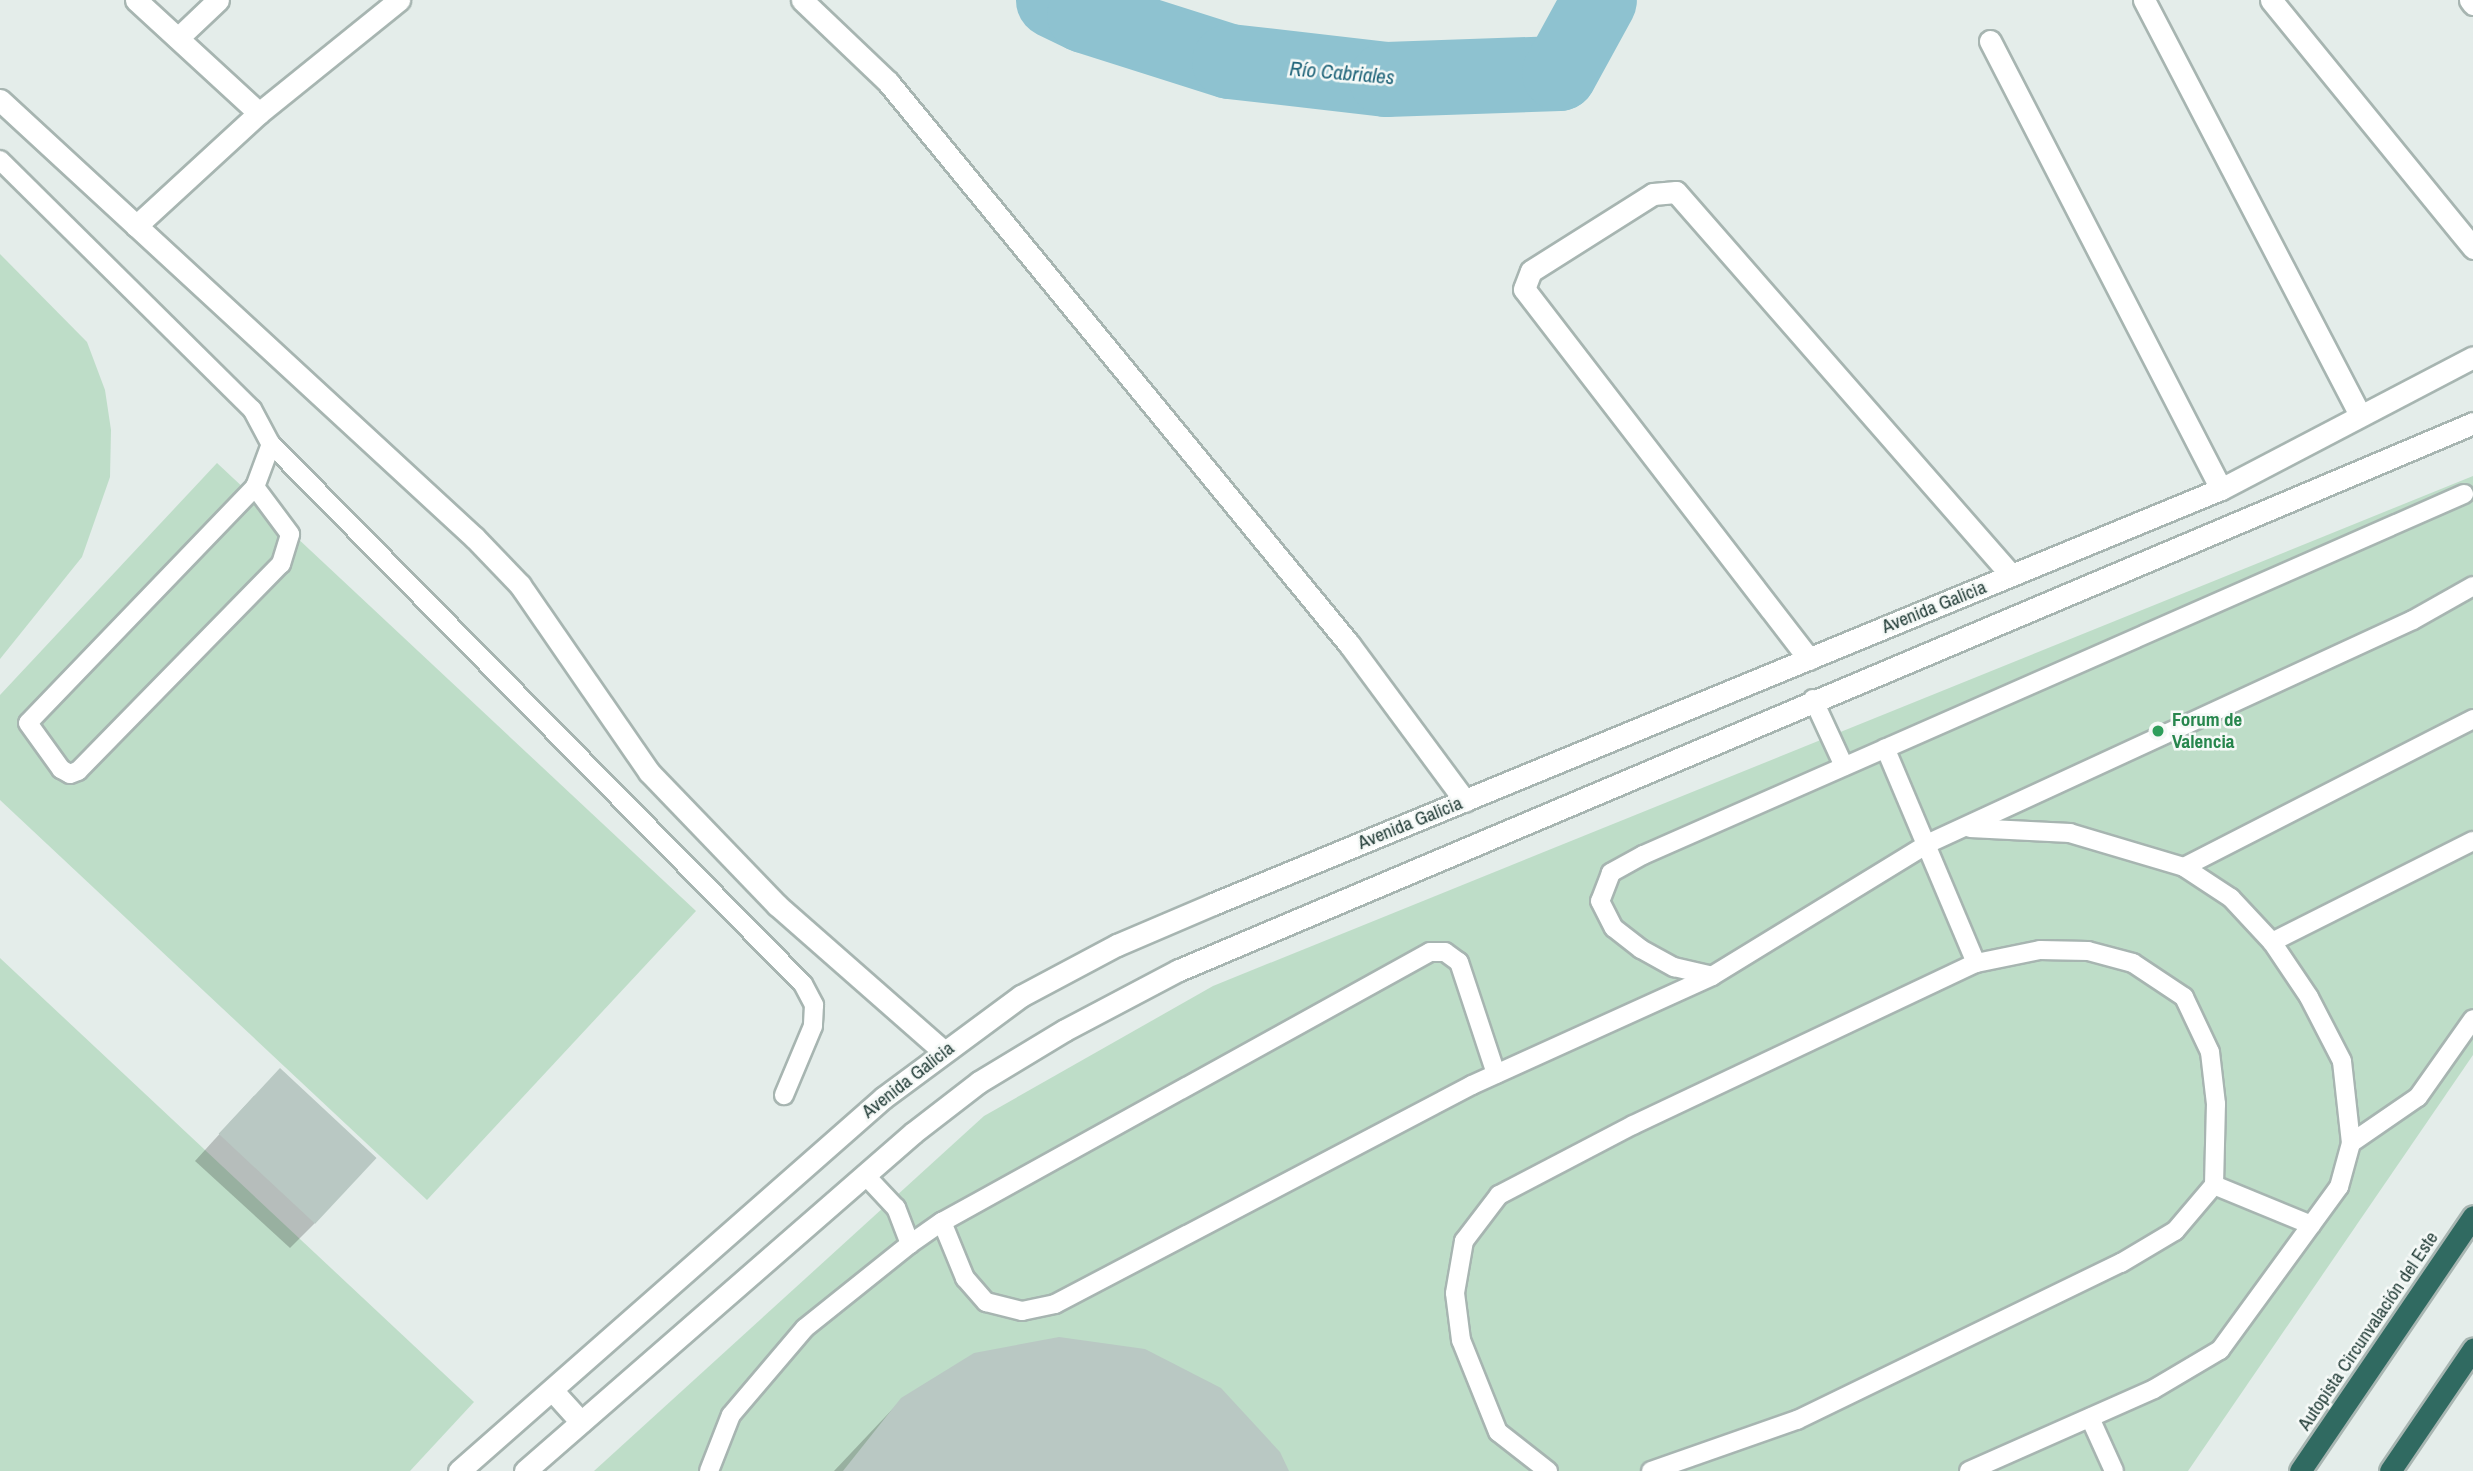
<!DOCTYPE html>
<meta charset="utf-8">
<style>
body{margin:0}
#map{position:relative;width:2473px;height:1471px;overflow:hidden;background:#e4edea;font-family:"Archivo Narrow",sans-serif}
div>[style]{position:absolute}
.green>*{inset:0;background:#beddc8}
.shadow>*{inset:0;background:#0003}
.river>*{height:75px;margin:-37.5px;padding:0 37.5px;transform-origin:37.5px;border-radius:37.5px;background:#8ec2d0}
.building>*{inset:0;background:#b9c8c3;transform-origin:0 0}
.roads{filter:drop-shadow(2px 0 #a7b5b1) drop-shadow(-2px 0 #a7b5b1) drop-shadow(0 2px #a7b5b1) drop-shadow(0 -2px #a7b5b1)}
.lane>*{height:18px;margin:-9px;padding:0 9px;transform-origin:9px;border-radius:9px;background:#fff}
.street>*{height:21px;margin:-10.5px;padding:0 10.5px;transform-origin:10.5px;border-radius:10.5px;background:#fff}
.highway>*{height:21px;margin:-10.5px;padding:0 10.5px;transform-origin:10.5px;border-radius:10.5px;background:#306a61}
.dots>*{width:19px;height:19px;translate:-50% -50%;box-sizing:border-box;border:4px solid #f5f9f7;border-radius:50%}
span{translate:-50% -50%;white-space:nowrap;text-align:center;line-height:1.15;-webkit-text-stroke:5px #f5f9f7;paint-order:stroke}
.street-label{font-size:19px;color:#243e39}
.leisure-label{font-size:19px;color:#27864d;font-weight:700}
.left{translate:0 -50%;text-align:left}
.water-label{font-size:21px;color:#1f6479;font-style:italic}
</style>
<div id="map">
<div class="green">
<div style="clip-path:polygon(0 254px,87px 342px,105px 390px,111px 430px,110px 477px,82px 557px,0 659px)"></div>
<div style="clip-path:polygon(217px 463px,696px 911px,427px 1200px,0 800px,0 695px)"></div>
<div style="clip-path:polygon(2473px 476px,2473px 1055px,2188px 1471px,594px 1471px,984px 1116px,1213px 986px)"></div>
<div style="clip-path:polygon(0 958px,474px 1402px,410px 1471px,0 1471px)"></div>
</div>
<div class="shadow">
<div style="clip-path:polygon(254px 1096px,315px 1223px,290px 1248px,195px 1161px)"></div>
<div style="clip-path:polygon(902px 1399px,1287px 1471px,834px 1471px)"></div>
</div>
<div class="river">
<div style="left:1053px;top:0;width:34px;rotate:26deg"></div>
<div style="left:1084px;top:15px;width:152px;rotate:17.6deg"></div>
<div style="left:1229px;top:61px;width:158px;rotate:6.5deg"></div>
<div style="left:1386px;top:79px;width:173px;rotate:-2deg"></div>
<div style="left:1559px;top:73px;width:83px;rotate:-61.3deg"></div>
</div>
<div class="building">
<div style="left:280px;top:1068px;width:132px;height:90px;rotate:43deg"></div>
<div style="clip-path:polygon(1059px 1337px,1145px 1349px,1221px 1388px,1280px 1452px,1289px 1471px,843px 1471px,901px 1398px,974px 1353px)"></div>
</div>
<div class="roads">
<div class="lane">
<div style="left:0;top:160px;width:354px;rotate:44.7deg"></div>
<div style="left:252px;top:409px;width:40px;rotate:62deg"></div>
<div style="left:271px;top:444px;width:46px;rotate:110.4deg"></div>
<div style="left:255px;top:487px;width:327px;rotate:133.9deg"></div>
<div style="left:28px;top:723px;width:57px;rotate:54.3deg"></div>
<div style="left:61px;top:769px;width:10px;rotate:29deg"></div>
<div style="left:70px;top:774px;width:9px;rotate:-21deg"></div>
<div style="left:78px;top:771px;width:290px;rotate:-45.6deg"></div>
<div style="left:281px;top:564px;width:31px;rotate:-73deg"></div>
<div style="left:290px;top:534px;width:59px;rotate:-126.7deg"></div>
<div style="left:271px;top:444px;width:758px;rotate:45.43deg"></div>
<div style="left:803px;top:984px;width:24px;rotate:62deg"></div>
<div style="left:814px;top:1005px;width:21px;rotate:93deg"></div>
<div style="left:813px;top:1026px;width:75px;rotate:112.8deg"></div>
<div style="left:2464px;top:494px;width:897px;rotate:156.26deg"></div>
<div style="left:1643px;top:855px;width:37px;rotate:151deg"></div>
<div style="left:1611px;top:873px;width:30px;rotate:111deg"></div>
<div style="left:1600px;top:901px;width:30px;rotate:63deg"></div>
<div style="left:1614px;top:928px;width:34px;rotate:38deg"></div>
<div style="left:1641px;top:949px;width:38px;rotate:29deg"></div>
<div style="left:1674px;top:967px;width:39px;rotate:13deg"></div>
<div style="left:1712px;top:976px;width:252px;rotate:-31.5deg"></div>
<div style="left:1927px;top:844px;width:535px;rotate:-24.75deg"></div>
<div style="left:2413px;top:620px;width:69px;rotate:-29.5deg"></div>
<div style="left:1813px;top:699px;width:74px;rotate:65.2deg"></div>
<div style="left:2184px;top:867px;width:325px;rotate:-27.1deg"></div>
<div style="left:2272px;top:942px;width:225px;rotate:-26.7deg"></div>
<div style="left:2351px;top:1143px;width:81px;rotate:-34.5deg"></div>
<div style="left:2418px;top:1097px;width:95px;rotate:-54.8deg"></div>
<div style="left:2214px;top:1185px;width:105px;rotate:22.4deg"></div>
<div style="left:942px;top:1222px;width:61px;rotate:67.7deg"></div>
<div style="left:965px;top:1278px;width:32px;rotate:49deg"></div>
<div style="left:986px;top:1302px;width:37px;rotate:14deg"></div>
<div style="left:1022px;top:1311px;width:34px;rotate:-12deg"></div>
<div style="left:1055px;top:1304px;width:471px;rotate:-27.7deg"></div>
<div style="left:1472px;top:1085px;width:264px;rotate:-24.4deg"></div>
<div style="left:910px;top:1244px;width:39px;rotate:-35deg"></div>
<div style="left:942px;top:1222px;width:558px;rotate:-28.95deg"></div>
<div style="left:1430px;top:952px;width:15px"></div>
<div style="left:1445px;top:952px;width:17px;rotate:36deg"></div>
<div style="left:1459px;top:962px;width:118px;rotate:71.7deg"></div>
<div style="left:2090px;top:1418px;width:58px;rotate:65.6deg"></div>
<div style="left:709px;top:1471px;width:60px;rotate:-68.6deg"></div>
<div style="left:731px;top:1415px;width:114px;rotate:-49.6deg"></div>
<div style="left:805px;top:1328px;width:134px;rotate:-38.7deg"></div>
<div style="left:910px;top:1244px;width:39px;rotate:-111deg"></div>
<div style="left:896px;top:1208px;width:45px;rotate:-133.2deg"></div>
<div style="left:1548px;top:1471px;width:63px;rotate:-142deg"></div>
<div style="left:1498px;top:1432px;width:99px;rotate:-111.9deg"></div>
<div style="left:1461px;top:1340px;width:47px;rotate:-97.3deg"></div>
<div style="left:1455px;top:1293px;width:53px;rotate:-80.2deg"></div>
<div style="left:1464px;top:1241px;width:58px;rotate:-52.7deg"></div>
<div style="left:1499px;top:1195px;width:151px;rotate:-27.6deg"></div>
<div style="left:1633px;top:1125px;width:379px;rotate:-25.3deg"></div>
<div style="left:1651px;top:1471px;width:155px;rotate:-19.3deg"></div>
<div style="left:1797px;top:1420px;width:360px;rotate:-25.9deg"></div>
<div style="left:2121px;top:1263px;width:63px;rotate:-30.7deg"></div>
<div style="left:2175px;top:1231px;width:60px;rotate:-49.7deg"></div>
<div style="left:2214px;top:1185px;width:81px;rotate:-88.6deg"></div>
<div style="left:2216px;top:1104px;width:52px;rotate:-96.6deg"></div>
<div style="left:2210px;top:1052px;width:61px;rotate:-115.3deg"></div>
<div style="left:2184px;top:997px;width:61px;rotate:-146.3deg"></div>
<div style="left:2133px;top:963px;width:47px;rotate:-165.1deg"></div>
<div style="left:2088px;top:951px;width:48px;rotate:-178.8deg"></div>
<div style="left:2040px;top:950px;width:65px;rotate:168.5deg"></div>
<div style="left:1976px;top:963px;width:233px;rotate:-112.9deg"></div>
<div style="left:1969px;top:1471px;width:202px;rotate:-23.9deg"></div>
<div style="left:2154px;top:1389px;width:77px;rotate:-30.6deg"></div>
<div style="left:2220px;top:1350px;width:202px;rotate:-53.9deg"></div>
<div style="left:2339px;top:1187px;width:46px;rotate:-74.7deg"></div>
<div style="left:2351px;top:1143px;width:82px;rotate:-96.3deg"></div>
<div style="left:2342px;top:1061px;width:72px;rotate:-117.3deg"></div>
<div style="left:2309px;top:997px;width:66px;rotate:-123.9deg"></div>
<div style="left:2272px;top:942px;width:60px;rotate:-133deg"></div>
<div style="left:2231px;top:898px;width:56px;rotate:-146.6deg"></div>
<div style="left:2184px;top:867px;width:119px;rotate:-163.4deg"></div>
<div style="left:2070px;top:833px;width:100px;rotate:-177.1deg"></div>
</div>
<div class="street">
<div style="left:136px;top:0;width:167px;rotate:42.6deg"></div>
<div style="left:802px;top:0;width:119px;rotate:43.6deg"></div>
<div style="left:888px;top:82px;width:727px;rotate:50.64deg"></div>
<div style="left:1349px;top:644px;width:195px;rotate:53.5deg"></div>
<div style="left:2144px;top:0;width:468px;rotate:62.5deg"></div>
<div style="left:2271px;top:0;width:320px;rotate:50.8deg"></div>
<div style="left:2470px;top:0;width:5px;rotate:53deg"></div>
<div style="left:178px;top:38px;width:55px;rotate:-43.5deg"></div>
<div style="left:1990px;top:41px;width:504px;rotate:62.72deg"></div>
<div style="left:0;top:100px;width:646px;rotate:42.68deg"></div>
<div style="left:475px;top:538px;width:65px;rotate:46.2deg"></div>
<div style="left:520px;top:585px;width:227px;rotate:55.4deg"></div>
<div style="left:649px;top:772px;width:185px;rotate:46.1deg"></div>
<div style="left:777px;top:905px;width:221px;rotate:41.3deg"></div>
<div style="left:136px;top:226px;width:167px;rotate:-42.6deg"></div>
<div style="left:259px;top:113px;width:180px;rotate:-38.9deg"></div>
<div style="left:1809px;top:659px;width:467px;rotate:-127.6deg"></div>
<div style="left:1524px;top:289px;width:19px;rotate:-69deg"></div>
<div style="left:1531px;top:271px;width:144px;rotate:-32.3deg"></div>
<div style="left:1653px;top:194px;width:23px;rotate:-5deg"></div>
<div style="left:1676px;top:192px;width:509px;rotate:48.82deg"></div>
<div style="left:552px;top:1390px;width:43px;rotate:47.8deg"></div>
<div style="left:459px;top:1471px;width:565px;rotate:-41.34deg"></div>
<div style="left:883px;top:1098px;width:172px;rotate:-36.5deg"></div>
<div style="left:1021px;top:996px;width:109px;rotate:-28deg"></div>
<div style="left:1117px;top:945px;width:104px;rotate:-23.1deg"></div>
<div style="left:1213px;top:904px;width:1090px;rotate:-22.38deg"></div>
<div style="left:2221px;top:489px;width:284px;rotate:-27.6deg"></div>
<div style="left:525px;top:1471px;width:515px;rotate:-41.06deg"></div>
<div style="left:913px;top:1133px;width:83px;rotate:-37.7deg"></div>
<div style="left:979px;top:1082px;width:100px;rotate:-31.2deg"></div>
<div style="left:1065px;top:1030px;width:129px;rotate:-27.8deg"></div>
<div style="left:1179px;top:970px;width:1405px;rotate:-22.91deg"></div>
</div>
<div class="highway">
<div style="left:2300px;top:1471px;width:308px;rotate:-55.8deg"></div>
<div style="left:2390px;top:1471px;width:148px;rotate:-55.8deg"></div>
</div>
</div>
<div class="dots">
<div style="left:2158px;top:731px;background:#2e9e5b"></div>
</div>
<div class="street-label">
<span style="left:1934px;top:607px;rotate:-22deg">Avenida Galicia</span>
<span style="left:1410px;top:823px;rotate:-22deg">Avenida Galicia</span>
<span style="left:908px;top:1080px;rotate:-38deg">Avenida Galicia</span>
<span style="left:2368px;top:1331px;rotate:-56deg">Autopista Circunvalación del Este</span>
</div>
<div class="leisure-label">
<span class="left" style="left:2172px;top:731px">Forum de<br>Valencia</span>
</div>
<div class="water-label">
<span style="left:1342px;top:73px;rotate:5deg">Río Cabriales</span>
</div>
</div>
